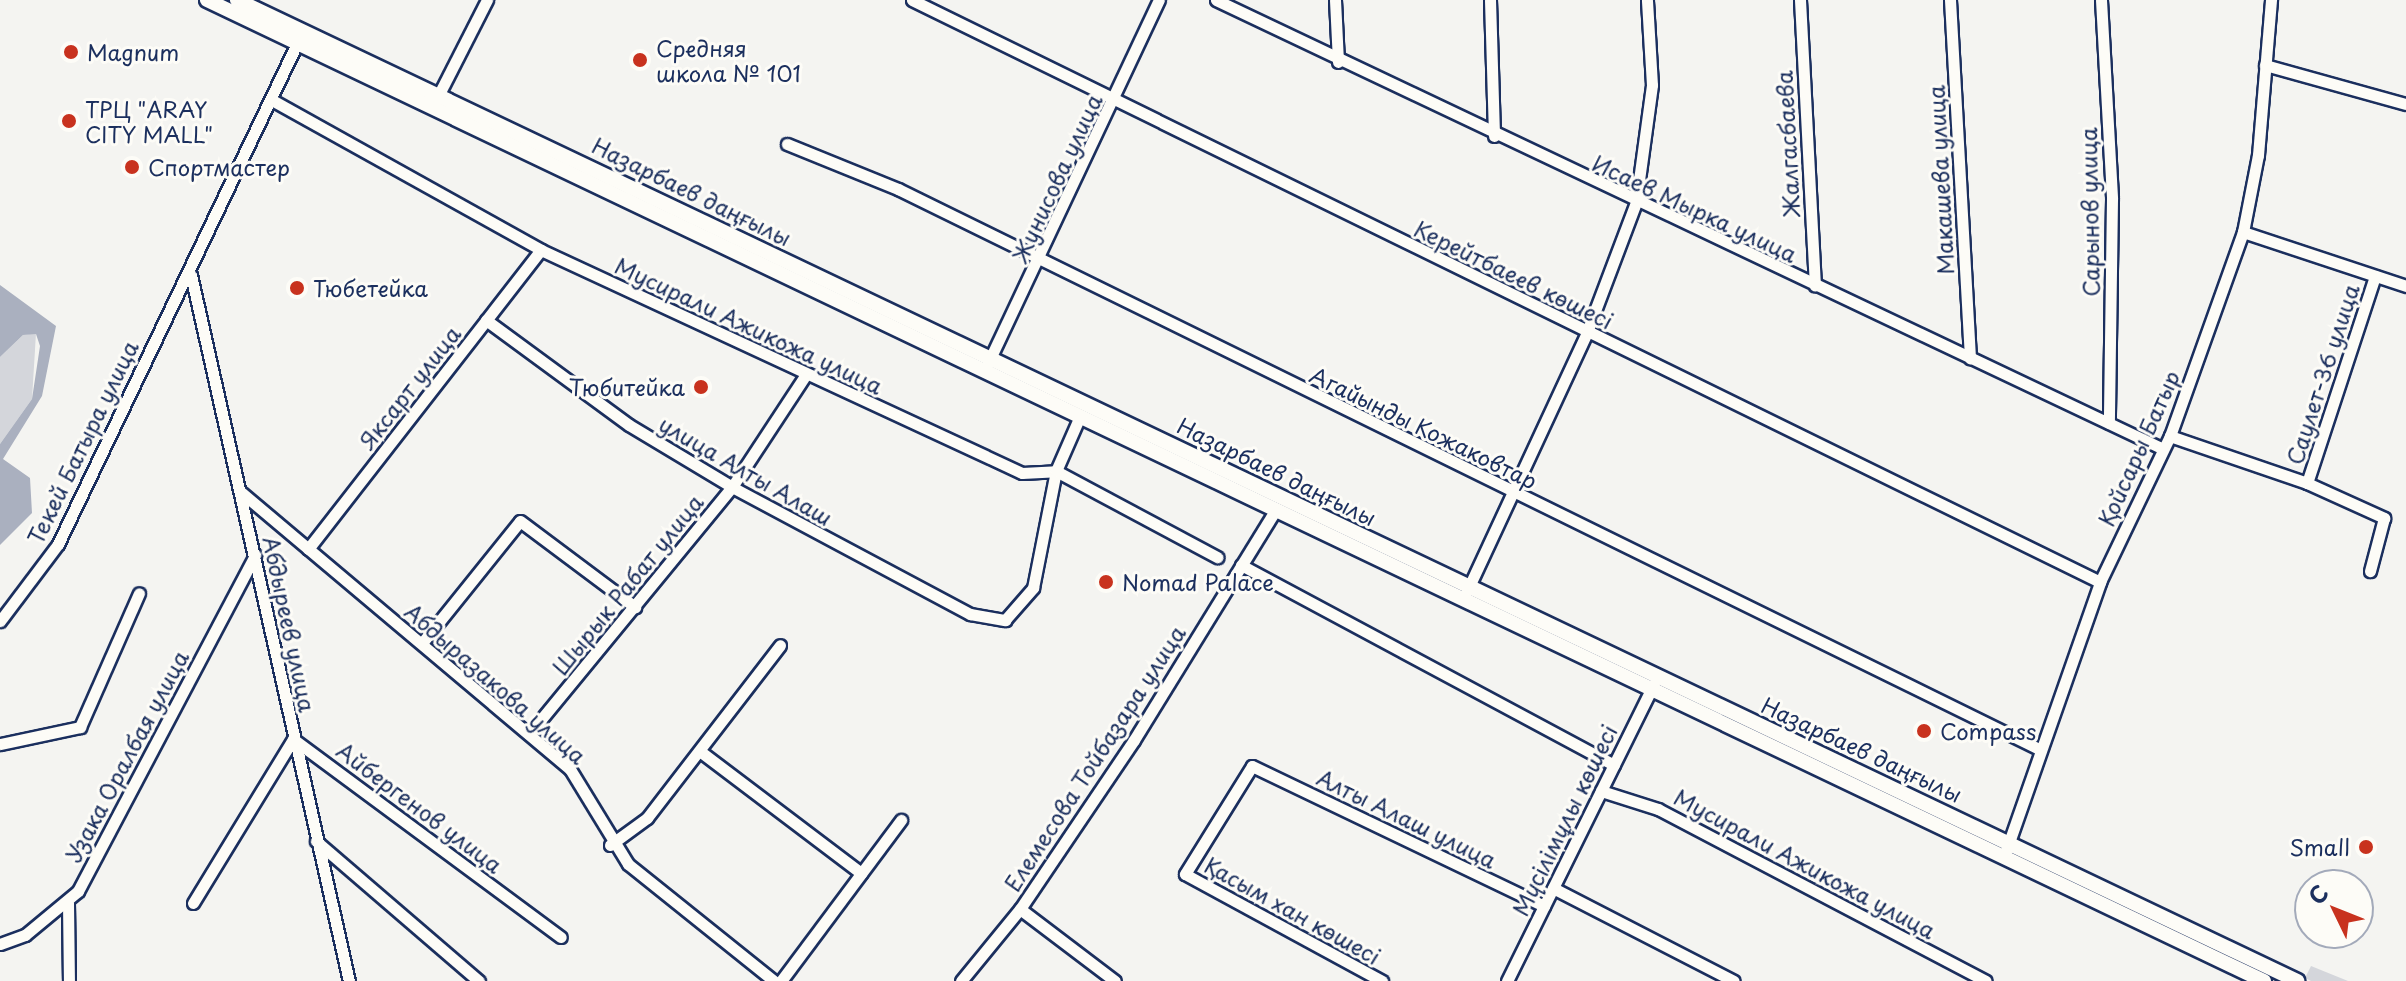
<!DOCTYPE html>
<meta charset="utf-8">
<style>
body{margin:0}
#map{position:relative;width:2406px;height:981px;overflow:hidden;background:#f4f4f1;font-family:"Playpen Sans",sans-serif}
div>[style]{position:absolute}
.green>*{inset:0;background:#d4d6db}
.water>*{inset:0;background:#aab0bf}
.roads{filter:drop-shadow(2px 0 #1b2f5e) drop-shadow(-2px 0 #1b2f5e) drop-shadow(0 2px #1b2f5e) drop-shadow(0 -2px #1b2f5e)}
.minor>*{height:11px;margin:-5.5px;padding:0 5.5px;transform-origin:5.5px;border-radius:5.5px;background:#fdfcf7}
.major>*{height:14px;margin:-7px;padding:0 7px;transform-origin:7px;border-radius:7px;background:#fdfcf7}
.dots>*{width:22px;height:22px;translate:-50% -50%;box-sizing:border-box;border:4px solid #fdfcf7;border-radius:50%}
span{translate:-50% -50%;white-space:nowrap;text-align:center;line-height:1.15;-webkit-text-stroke:6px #fdfcf7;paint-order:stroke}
.poi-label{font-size:22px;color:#1b2f5e}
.left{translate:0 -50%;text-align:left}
.right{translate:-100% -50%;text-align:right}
.street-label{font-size:22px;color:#1b2f5e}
.north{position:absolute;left:2294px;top:869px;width:80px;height:80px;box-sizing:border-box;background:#fdfcf7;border:2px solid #a3aaba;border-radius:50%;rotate:313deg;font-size:22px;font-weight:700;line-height:32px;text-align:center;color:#1b2f5e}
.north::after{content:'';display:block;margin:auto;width:28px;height:36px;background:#c8321e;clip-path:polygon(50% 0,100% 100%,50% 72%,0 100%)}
</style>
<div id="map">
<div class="green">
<div style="clip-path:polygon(36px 333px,32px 399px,0 444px,0 357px,23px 335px)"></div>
<div style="clip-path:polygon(2311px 966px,2348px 981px,2311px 981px,2305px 978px)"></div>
</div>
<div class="water">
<div style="clip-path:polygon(0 285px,56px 326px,42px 396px,3px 459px,30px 478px,32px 513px,0 545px,0 444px,32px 399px,40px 346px,36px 334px,23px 335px,0 357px)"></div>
</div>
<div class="roads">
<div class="minor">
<div style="left:912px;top:0;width:1323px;rotate:26.1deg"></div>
<div style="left:1216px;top:0;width:1044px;rotate:25.36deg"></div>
<div style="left:1335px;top:0;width:62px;rotate:87.2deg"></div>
<div style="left:1490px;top:0;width:136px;rotate:88.3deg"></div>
<div style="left:1800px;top:0;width:286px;rotate:87deg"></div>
<div style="left:1950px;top:0;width:359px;rotate:86.8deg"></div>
<div style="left:2101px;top:0;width:199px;rotate:86.8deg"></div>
<div style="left:2112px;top:199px;width:224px;rotate:90.8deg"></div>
<div style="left:2265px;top:65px;width:146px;rotate:15.5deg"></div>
<div style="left:438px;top:96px;width:108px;rotate:-63deg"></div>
<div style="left:272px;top:100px;width:308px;rotate:29.1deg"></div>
<div style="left:541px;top:250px;width:530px;rotate:24.87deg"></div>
<div style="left:1022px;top:473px;width:34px;rotate:-3deg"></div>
<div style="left:1056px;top:471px;width:183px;rotate:28.1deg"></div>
<div style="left:787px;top:144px;width:120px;rotate:22.1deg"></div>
<div style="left:898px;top:189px;width:1273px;rotate:26.14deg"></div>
<div style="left:2243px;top:232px;width:172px;rotate:18.3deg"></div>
<div style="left:191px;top:275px;width:723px;rotate:77.39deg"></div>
<div style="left:486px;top:320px;width:177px;rotate:36.3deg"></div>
<div style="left:629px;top:425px;width:120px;rotate:31deg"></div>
<div style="left:732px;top:487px;width:270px;rotate:28.1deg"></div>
<div style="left:970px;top:614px;width:36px;rotate:10deg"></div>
<div style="left:1005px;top:620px;width:43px;rotate:-48.8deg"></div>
<div style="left:1033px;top:588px;width:119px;rotate:-78.9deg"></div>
<div style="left:1056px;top:471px;width:60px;rotate:-66.4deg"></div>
<div style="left:988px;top:363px;width:401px;rotate:-64.8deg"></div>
<div style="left:2170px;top:436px;width:145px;rotate:18.9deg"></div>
<div style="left:2307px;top:483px;width:218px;rotate:-71.8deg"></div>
<div style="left:2307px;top:483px;width:85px;rotate:24.4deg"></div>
<div style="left:2384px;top:518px;width:55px;rotate:104.8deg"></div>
<div style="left:242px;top:493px;width:429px;rotate:40.1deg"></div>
<div style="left:570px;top:769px;width:111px;rotate:58.6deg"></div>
<div style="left:628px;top:864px;width:187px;rotate:38.7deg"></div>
<div style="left:308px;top:549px;width:379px;rotate:-52.1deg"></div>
<div style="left:1241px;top:565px;width:423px;rotate:28.2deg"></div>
<div style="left:1467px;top:591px;width:285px;rotate:-65.1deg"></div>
<div style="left:1587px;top:332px;width:139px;rotate:-69.3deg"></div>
<div style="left:1636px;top:202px;width:118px;rotate:-82.2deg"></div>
<div style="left:1652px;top:85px;width:85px;rotate:-93.4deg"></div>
<div style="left:0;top:621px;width:96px;rotate:-53deg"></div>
<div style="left:58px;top:544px;width:562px;rotate:-64.48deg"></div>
<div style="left:422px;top:643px;width:156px;rotate:-51.2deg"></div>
<div style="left:520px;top:521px;width:144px;rotate:36.8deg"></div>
<div style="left:529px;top:734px;width:320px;rotate:-50.6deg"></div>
<div style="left:732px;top:487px;width:133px;rotate:-56.7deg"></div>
<div style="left:0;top:744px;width:82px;rotate:-12deg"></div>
<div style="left:80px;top:727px;width:146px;rotate:-66.2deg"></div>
<div style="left:701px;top:752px;width:201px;rotate:37.1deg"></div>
<div style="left:1601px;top:791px;width:60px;rotate:17.5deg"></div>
<div style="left:1658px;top:809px;width:370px;rotate:27.7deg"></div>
<div style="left:316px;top:841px;width:215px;rotate:40.7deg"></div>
<div style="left:610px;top:845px;width:46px;rotate:-36.1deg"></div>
<div style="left:647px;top:818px;width:218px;rotate:-52.4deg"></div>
<div style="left:2006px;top:851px;width:285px;rotate:-70.7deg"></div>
<div style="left:2100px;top:582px;width:162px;rotate:-64.4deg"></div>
<div style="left:2170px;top:436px;width:217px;rotate:-70.3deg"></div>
<div style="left:2243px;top:232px;width:78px;rotate:-79deg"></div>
<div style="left:2258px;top:155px;width:156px;rotate:-85.2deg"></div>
<div style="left:1553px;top:888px;width:203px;rotate:27.2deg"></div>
<div style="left:68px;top:903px;width:78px;rotate:89.3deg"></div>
<div style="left:193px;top:903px;width:192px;rotate:-58.6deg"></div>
<div style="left:293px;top:739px;width:333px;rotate:36.5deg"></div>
<div style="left:1020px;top:909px;width:119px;rotate:37.2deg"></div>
<div style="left:0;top:944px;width:27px;rotate:-20deg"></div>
<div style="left:25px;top:935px;width:69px;rotate:-39.7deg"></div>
<div style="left:78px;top:891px;width:380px;rotate:-62.2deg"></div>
<div style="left:781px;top:981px;width:201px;rotate:-53.3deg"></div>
<div style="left:961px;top:981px;width:93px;rotate:-50.7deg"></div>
<div style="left:1020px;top:909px;width:204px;rotate:-56deg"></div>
<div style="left:1134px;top:740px;width:271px;rotate:-58.4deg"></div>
<div style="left:1382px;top:981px;width:224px;rotate:-151.5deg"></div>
<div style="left:1185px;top:874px;width:127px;rotate:-58.2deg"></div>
<div style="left:1252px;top:766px;width:324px;rotate:25.6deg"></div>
<div style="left:1507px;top:981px;width:331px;rotate:-63.7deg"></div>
</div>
<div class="major">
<div style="left:207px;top:0;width:2279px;rotate:25.5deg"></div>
<div style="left:237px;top:0;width:2282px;rotate:25.46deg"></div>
</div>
</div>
<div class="dots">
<div style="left:71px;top:52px;background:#c8321e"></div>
<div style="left:640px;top:60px;background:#c8321e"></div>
<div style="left:69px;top:121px;background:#c8321e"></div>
<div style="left:132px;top:167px;background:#c8321e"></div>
<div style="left:297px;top:288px;background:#c8321e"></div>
<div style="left:701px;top:387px;background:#c8321e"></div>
<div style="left:1106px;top:582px;background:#c8321e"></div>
<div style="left:1924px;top:731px;background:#c8321e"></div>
<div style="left:2366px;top:847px;background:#c8321e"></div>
</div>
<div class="poi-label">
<span class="left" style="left:656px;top:60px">Средняя<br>школа № 101</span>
<span class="left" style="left:87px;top:52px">Magnum</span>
<span class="left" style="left:85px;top:121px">ТРЦ "ARAY<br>CITY MALL"</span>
<span class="left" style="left:148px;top:167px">Спортмастер</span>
<span class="left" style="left:313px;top:288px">Тюбетейка</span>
<span class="right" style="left:685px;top:387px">Тюбитейка</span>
<span class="left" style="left:1122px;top:582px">Nomad Palace</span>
<span class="left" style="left:1940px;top:731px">Compass</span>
<span class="right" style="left:2350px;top:847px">Small</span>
</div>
<div class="street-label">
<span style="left:1787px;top:144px;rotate:-93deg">Жалгасбаева</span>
<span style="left:1056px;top:178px;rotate:-65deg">Жунисова улица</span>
<span style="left:1940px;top:180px;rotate:-93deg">Макашева улица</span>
<span style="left:692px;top:191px;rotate:26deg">Назарбаев даңғылы</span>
<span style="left:1695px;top:208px;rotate:25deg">Исаев Мырка улица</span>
<span style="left:2089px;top:212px;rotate:-91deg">Сарынов улица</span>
<span style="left:1514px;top:274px;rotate:26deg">Керейтбаеев көшесі</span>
<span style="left:749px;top:325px;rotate:25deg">Мусирали Ажикожа улица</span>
<span style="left:2322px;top:374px;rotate:-72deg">Саулет-36 улица</span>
<span style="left:409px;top:387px;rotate:-52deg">Яксарт улица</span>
<span style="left:1424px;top:427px;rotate:26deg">Агайынды Кожаковтар</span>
<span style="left:82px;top:442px;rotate:-64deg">Текей Батыра улица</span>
<span style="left:2138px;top:448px;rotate:-66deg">Қойсары Батыр</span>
<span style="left:746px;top:470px;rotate:30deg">улица Алты Алаш</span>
<span style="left:1277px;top:471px;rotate:26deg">Назарбаев даңғылы</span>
<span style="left:627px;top:584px;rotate:-51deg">Шырык Рабат улица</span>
<span style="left:290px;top:624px;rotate:78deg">Абдыреев улица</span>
<span style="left:496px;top:683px;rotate:41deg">Абдыразакова улица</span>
<span style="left:1862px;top:749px;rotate:25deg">Назарбаев даңғылы</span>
<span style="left:126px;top:756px;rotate:-62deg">Узака Оралбая улица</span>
<span style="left:1094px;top:758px;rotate:-57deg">Елемесова Тойбазара улица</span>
<span style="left:420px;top:807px;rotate:37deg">Айбергенов улица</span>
<span style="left:1407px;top:818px;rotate:26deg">Алты Алаш улица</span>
<span style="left:1564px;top:820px;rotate:-64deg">Мүсілімұлы көшесі</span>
<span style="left:1805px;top:863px;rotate:28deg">Мусирали Ажикожа улица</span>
<span style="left:1293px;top:910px;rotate:29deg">Қасым хан көшесі</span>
</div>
<div class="north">С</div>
</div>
